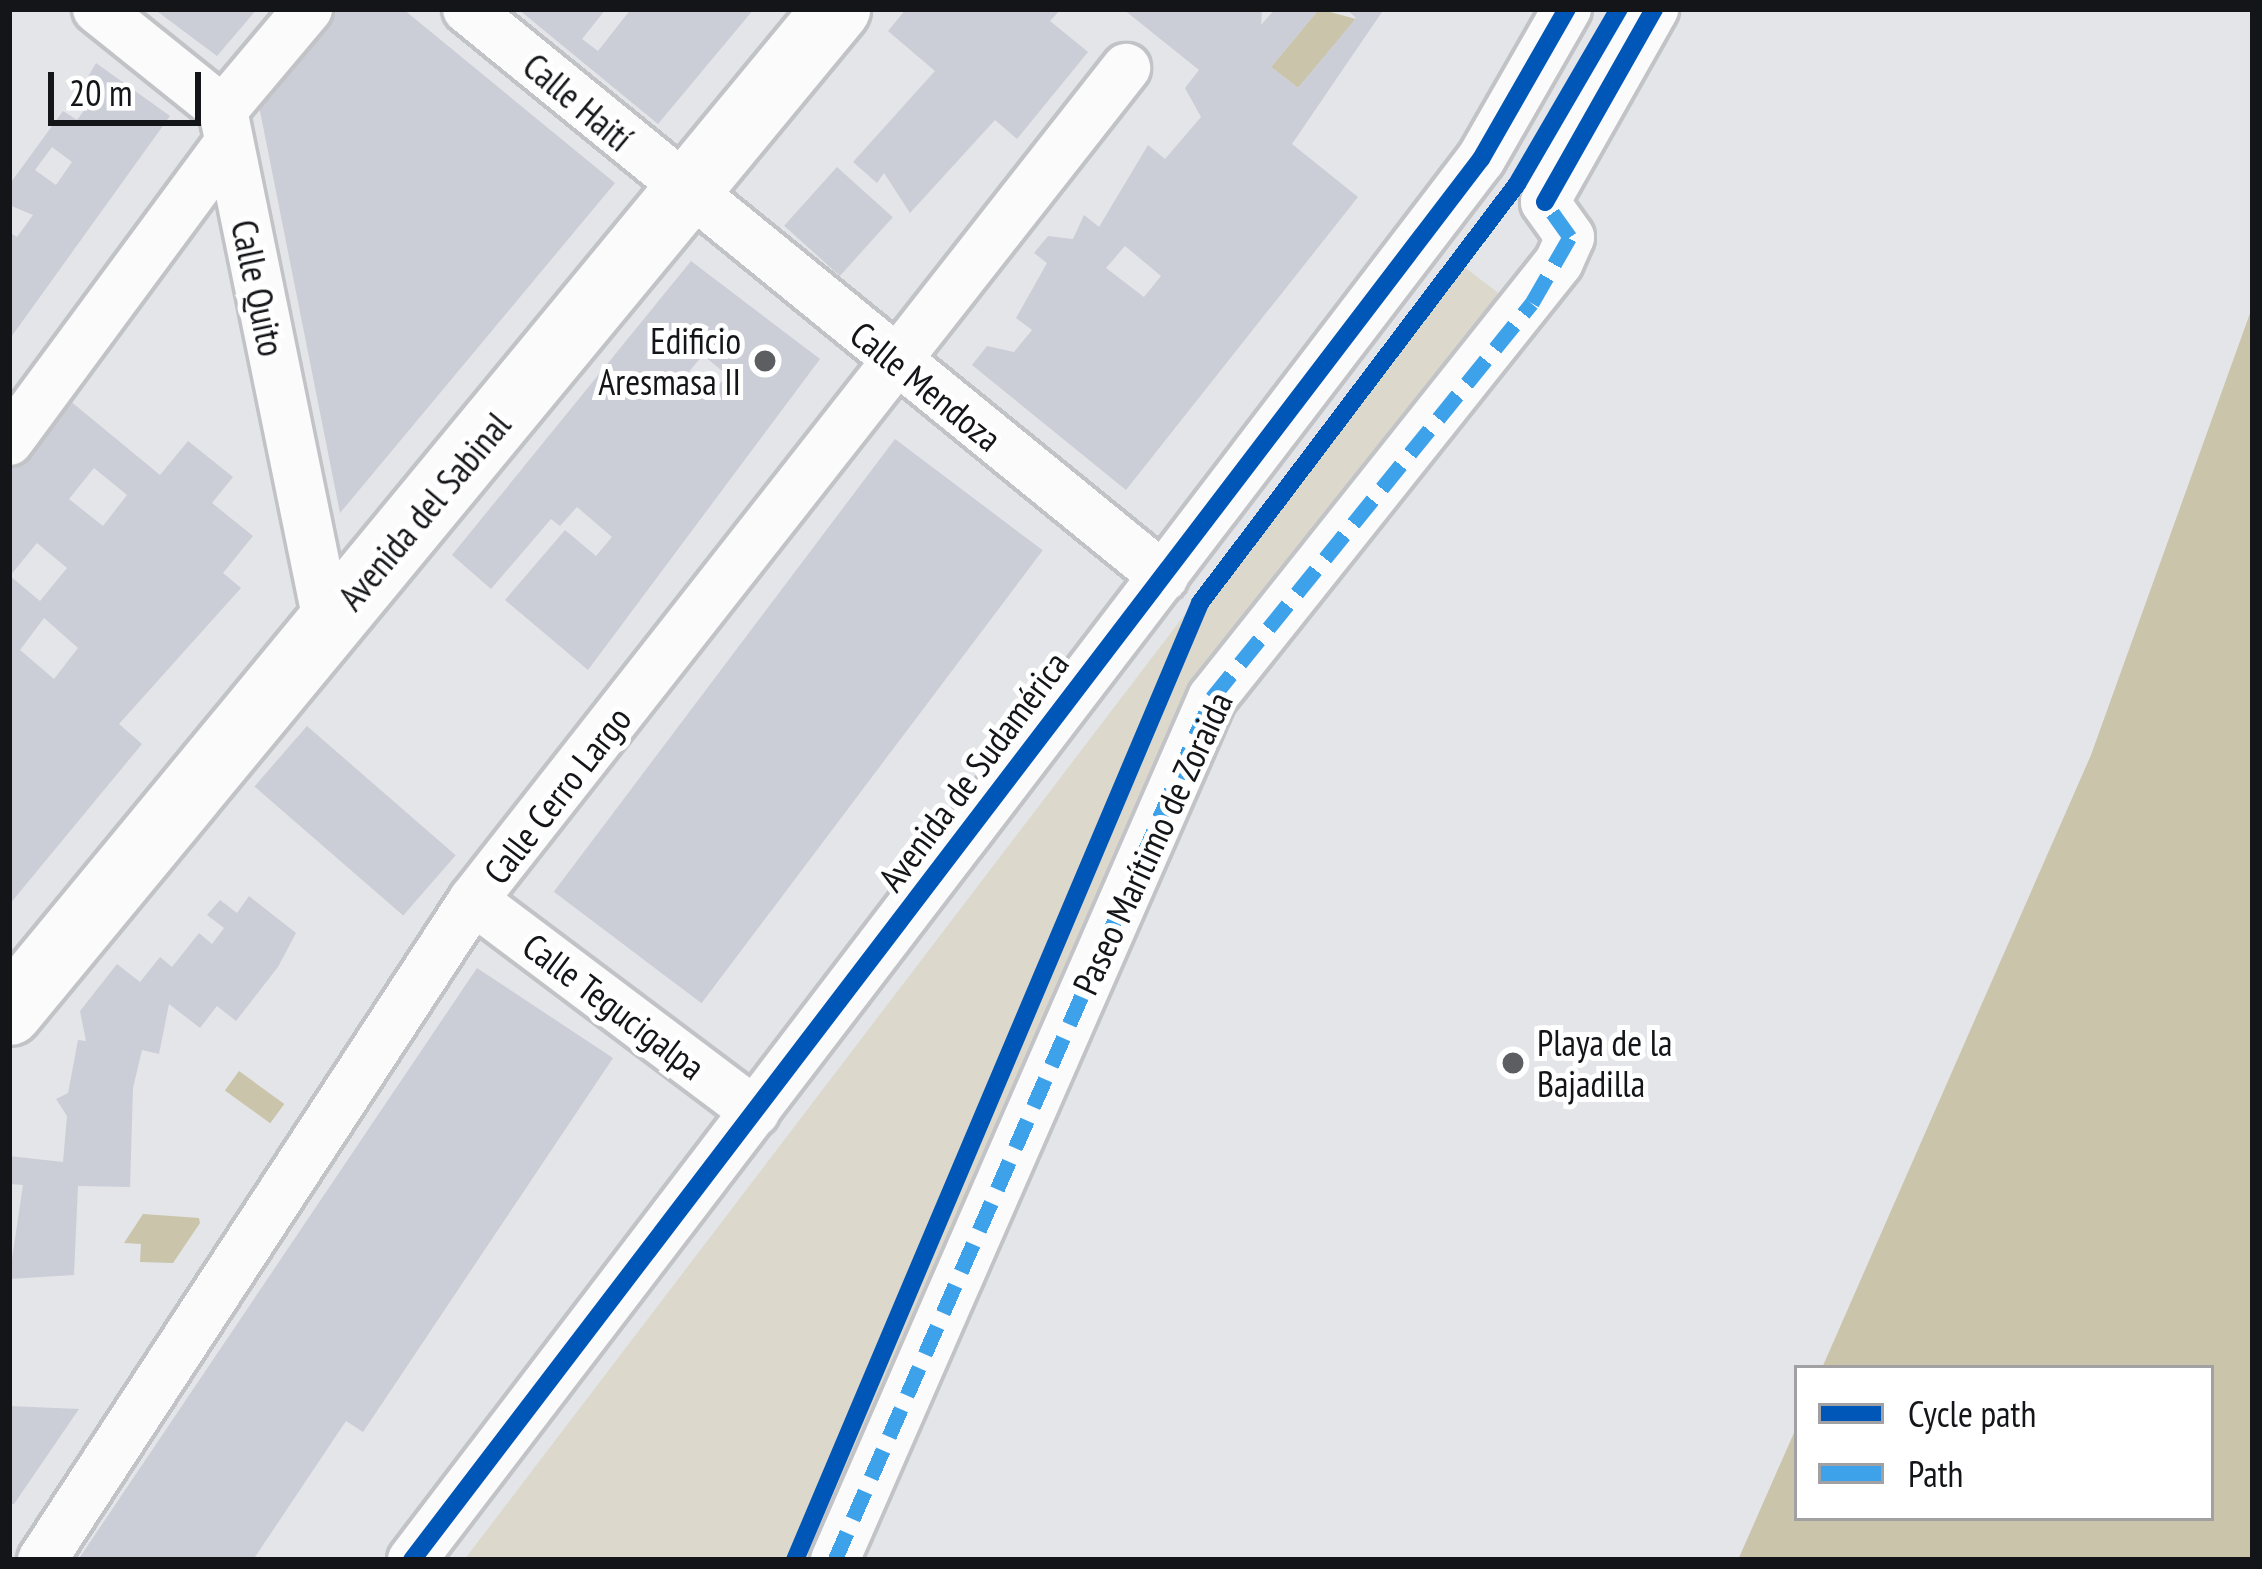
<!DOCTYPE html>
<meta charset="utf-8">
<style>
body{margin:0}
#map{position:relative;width:2262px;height:1569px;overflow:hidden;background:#e4e5e9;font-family:"PT Sans Narrow",sans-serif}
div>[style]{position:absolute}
.green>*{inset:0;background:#dcd9cc}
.water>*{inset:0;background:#cac4ab;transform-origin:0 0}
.building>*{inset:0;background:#cbced7;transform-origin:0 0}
.roads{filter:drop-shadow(3px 0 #c2c3c7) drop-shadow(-3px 0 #c2c3c7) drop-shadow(0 3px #c2c3c7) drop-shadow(0 -3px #c2c3c7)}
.street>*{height:48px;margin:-24px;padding:0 24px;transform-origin:24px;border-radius:24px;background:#fbfbfc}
.secondary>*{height:66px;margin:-33px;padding:0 33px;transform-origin:33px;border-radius:33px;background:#fbfbfc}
.quiet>*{height:15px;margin-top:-7.5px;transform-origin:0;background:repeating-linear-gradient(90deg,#3da2ea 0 30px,transparent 0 45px)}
.cycleway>*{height:18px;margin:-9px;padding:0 9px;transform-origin:9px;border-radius:9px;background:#0057b8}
.dots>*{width:33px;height:33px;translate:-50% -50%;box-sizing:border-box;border:6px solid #fff;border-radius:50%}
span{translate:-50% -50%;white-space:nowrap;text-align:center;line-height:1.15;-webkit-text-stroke:10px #fff;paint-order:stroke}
.street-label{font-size:36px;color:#141518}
.poi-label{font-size:36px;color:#141518}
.right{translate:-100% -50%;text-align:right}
.left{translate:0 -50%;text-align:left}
.frame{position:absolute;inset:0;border:12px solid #141518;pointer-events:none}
.legend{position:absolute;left:1794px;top:1365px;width:420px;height:156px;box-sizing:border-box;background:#fff;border:3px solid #a1a1a3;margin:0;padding:15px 21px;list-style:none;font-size:36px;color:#141518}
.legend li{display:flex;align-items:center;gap:24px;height:60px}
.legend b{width:60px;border:3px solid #a1a1a3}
.scale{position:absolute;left:48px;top:72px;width:153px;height:54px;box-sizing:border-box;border:6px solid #141518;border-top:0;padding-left:15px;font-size:36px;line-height:42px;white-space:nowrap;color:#141518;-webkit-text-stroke:9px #fff;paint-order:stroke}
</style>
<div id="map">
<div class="green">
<div style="clip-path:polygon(1455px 260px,1513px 304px,1181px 727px,814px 1560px,464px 1560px)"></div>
</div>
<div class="water">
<div style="clip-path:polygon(1319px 9px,1356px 19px,1298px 88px,1271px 67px)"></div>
<div style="clip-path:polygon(2253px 305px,2253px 1560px,1738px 1560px,1797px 1426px,1797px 1518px,2211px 1518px,2211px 1368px,1822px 1368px,2091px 755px)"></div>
<div style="left:239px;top:1071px;width:56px;height:24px;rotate:36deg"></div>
<div style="clip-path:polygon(143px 1214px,199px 1218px,200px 1223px,173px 1263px,140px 1262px,141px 1244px,124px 1243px)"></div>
</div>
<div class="building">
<div style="clip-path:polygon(154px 9px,257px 9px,217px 56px)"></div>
<div style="clip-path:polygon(336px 9px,403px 9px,615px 183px,340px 513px,258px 101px)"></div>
<div style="clip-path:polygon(518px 9px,606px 9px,582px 39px,598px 51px,631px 9px,754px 9px,658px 124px)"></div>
<div style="clip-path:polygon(906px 9px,1061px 9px,1050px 21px,1088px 52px,1017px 139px,995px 120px,910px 213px,884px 173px,877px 183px,853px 162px,935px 71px,888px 31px)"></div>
<div style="clip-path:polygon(evenodd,1123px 9px,1262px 9px,1261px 25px,1275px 9px,1319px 9px,1271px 67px,1298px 88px,1356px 18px,1346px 9px,1384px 9px,1292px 144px,1358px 197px,1126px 490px,972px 365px,987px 346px,1014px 352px,1032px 330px,1016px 318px,1047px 263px,1034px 253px,1048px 236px,1073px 239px,1084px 215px,1099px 227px,1148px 145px,1165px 159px,1201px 117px,1185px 88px,1199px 70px,1123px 9px,1125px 246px,1161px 276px,1144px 297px,1106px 268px,1125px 246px)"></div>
<div style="clip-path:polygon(evenodd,96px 63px,170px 116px,9px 340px,9px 232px,17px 237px,33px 215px,9px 205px,9px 185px,63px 111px,77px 120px,95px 96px,82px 87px,96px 63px,52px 147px,72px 162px,56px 185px,35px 170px,52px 147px)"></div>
<div style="left:837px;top:167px;width:75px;height:79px;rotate:42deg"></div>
<div style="clip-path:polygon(evenodd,691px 261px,820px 359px,588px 670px,505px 600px,565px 530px,596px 556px,612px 537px,577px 507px,560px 526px,551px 519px,491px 589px,452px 555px,691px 261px,703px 355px,727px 375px,706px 400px,682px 380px,703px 355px)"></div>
<div style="clip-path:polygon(evenodd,63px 395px,160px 475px,188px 441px,233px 477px,212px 503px,253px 536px,223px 573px,241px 588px,119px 724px,142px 744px,9px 905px,9px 468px,63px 395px,94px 468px,127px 495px,103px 526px,69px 499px,94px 468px,63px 395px,37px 543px,67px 568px,40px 601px,10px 576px,37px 543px,63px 395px,44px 618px,78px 648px,54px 679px,20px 650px,44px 618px)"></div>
<div style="left:895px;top:439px;width:185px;height:567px;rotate:37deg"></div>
<div style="left:307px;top:726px;width:197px;height:80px;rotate:41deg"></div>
<div style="clip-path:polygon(249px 896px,296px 933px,278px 967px,236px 1021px,217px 1006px,200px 1028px,169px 1004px,159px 1054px,142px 1050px,133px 1088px,130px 1187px,78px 1186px,74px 1275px,9px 1279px,23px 1185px,9px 1184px,9px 1156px,63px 1162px,67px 1116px,56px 1099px,68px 1093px,78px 1040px,86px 1041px,80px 1011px,117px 964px,140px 982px,160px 957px,172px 967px,199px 933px,212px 944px,224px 928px,207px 915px,220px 900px,237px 913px)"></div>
<div style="clip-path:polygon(477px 968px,613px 1058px,377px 1411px,363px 1432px,346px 1421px,253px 1560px,78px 1560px)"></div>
<div style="clip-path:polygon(9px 1406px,79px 1409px,14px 1504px,9px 1504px)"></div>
</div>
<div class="roads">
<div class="street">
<div style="left:97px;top:9px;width:161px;rotate:38.7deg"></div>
<div style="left:223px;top:110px;width:526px;rotate:78.48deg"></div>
<div style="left:467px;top:9px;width:899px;rotate:39.18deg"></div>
<div style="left:223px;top:110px;width:132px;rotate:-49.9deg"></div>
<div style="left:9px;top:441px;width:369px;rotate:-53.6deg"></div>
<div style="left:473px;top:900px;width:353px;rotate:36.9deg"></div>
<div style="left:42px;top:1560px;width:788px;rotate:-56.85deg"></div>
<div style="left:473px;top:900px;width:1058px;rotate:-51.87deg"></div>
<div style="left:412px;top:1560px;width:1762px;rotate:-52.66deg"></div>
<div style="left:1481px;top:159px;width:173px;rotate:-60.2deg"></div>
<div style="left:835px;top:1560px;width:941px;rotate:-66.38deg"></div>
<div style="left:1212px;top:698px;width:557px;rotate:-51.48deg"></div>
<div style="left:1559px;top:262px;width:27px;rotate:-66deg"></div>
<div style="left:1570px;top:237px;width:43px;rotate:-125.5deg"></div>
<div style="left:1545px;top:202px;width:222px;rotate:-60.5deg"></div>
</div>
<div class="secondary">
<div style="left:9px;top:1012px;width:1301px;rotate:-50.46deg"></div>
</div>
</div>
<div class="quiet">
<div style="left:835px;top:1560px;width:941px;rotate:-66.38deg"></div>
<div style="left:1212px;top:698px;width:508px;rotate:-50.99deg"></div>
<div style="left:1532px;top:303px;width:76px;rotate:-60.1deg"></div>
<div style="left:1570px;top:237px;width:43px;rotate:-125.5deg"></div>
<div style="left:1545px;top:202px;width:12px;rotate:-59deg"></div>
</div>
<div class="cycleway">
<div style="left:1545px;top:202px;width:222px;rotate:-60.5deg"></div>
<div style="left:412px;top:1560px;width:1762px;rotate:-52.66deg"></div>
<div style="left:1481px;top:159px;width:173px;rotate:-60.2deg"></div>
<div style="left:795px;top:1560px;width:1039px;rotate:-67.06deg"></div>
<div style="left:1200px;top:603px;width:525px;rotate:-52.89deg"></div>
<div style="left:1517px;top:184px;width:203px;rotate:-59.8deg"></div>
</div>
<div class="dots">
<div style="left:765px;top:361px;background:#5d5e61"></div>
<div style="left:1513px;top:1063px;background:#5d5e61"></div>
</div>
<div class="street-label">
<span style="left:578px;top:102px;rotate:40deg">Calle Haití</span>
<span style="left:258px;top:288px;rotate:78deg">Calle Quito</span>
<span style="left:926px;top:386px;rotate:39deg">Calle Mendoza</span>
<span style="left:424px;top:511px;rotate:-50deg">Avenida del Sabinal</span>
<span style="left:973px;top:771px;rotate:-53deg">Avenida de Sudamérica</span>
<span style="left:557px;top:795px;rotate:-52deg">Calle Cerro Largo</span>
<span style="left:1152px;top:843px;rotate:-65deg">Paseo Marítimo de Zoraida</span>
<span style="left:614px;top:1006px;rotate:37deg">Calle Tegucigalpa</span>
</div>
<div class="poi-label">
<span class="right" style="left:741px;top:361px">Edificio<br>Aresmasa II</span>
<span class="left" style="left:1537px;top:1063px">Playa de la<br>Bajadilla</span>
</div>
<div class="frame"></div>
<ul class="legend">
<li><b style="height:15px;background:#0057b8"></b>Cycle path</li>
<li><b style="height:15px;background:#3da2ea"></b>Path</li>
</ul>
<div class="scale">20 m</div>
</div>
